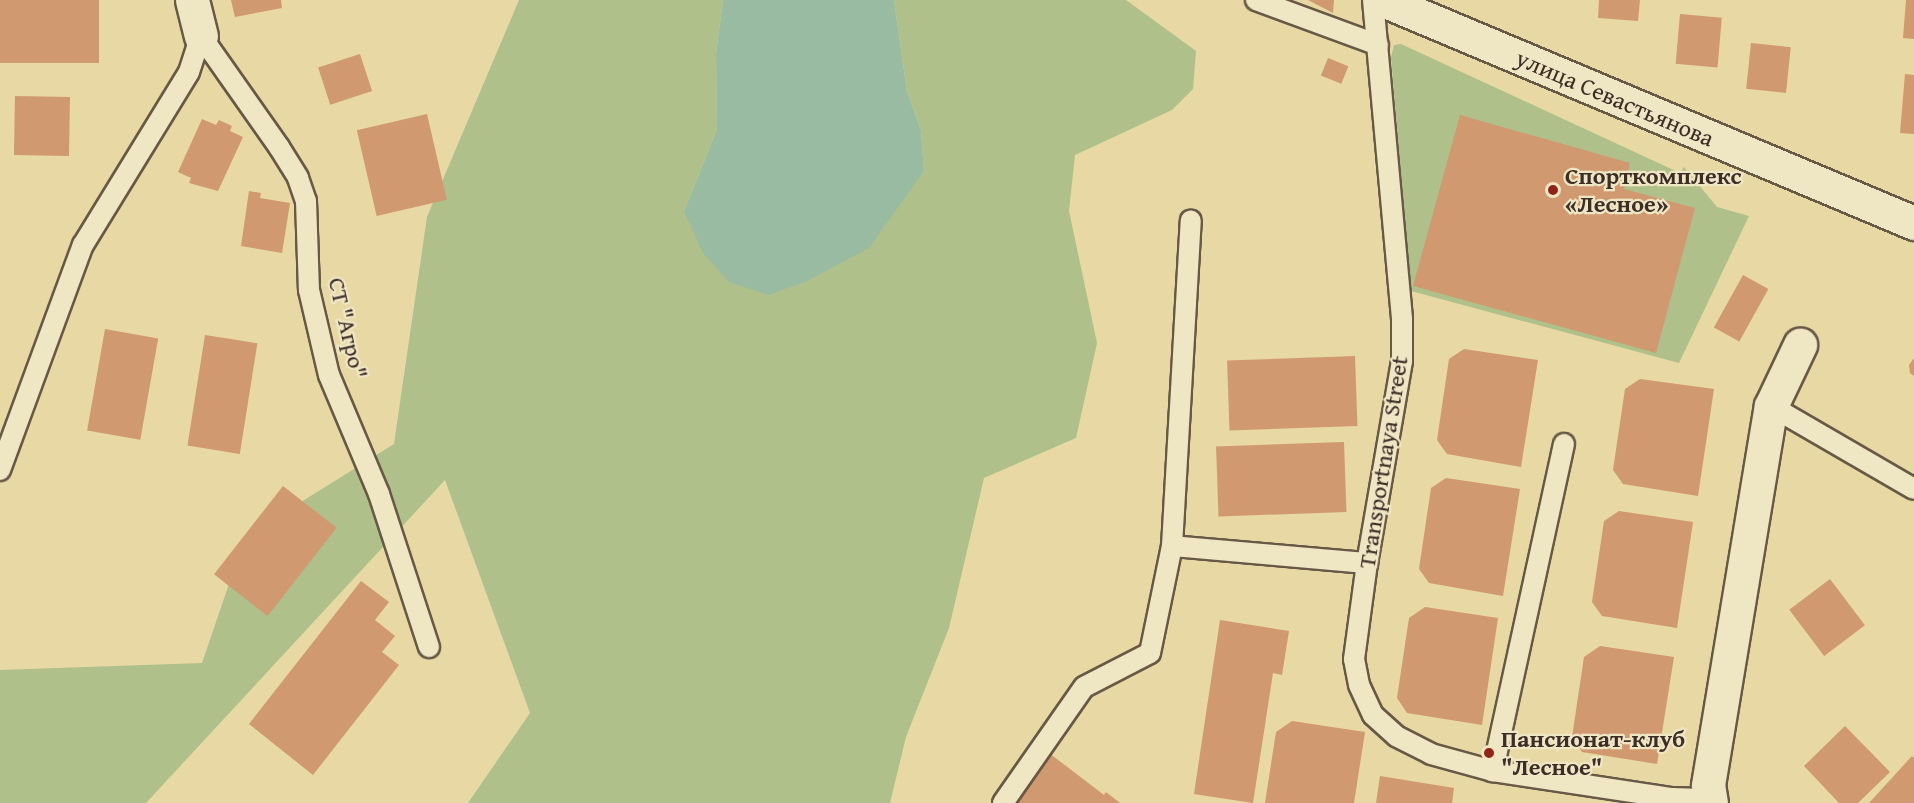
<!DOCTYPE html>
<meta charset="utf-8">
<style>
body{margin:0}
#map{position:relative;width:1914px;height:803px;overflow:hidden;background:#e7d8a4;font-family:"Gentium Book Plus",serif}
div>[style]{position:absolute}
.green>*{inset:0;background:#afc08b}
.water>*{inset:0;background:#98bba1}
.building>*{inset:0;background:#d0996f;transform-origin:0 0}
.roads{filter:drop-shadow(2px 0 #685846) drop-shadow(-2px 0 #685846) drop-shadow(0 2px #685846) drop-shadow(0 -2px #685846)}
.service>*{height:20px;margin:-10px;padding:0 10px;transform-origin:10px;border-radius:10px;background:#efe6c4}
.minor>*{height:33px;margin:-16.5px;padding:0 16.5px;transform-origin:16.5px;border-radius:16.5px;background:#efe6c4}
.dots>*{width:16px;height:16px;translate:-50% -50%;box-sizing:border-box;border:3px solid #efe6c4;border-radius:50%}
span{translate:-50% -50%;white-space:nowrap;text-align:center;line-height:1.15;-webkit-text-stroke:4.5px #efe6c4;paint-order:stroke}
.street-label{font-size:24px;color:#3d2d27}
.poi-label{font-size:24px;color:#3d2d27;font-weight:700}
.left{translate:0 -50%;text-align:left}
</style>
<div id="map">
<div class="green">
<div style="clip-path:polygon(519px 0,723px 0,716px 53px,717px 130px,684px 211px,901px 201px,924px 171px,921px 130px,907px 92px,894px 0,1126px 0,1196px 51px,1193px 89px,1172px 110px,1075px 155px,1069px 211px,1097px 343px,1076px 438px,984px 478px,949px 628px,906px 737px,890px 803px,468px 803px,530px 713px,445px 480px,146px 803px,0 803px,0 670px,202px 663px,245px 537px,394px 444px,427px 217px)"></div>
<div style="clip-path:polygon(1401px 44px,1680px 173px,1684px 167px,1717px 207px,1749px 216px,1679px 363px,1411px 291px,1391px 57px,1394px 45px)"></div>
</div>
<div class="water">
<div style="clip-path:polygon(723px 0,894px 0,907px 92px,921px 130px,924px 171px,869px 248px,807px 281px,769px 295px,729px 282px,703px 253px,684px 211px,717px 130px,716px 53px)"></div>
</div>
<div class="building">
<div style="left:0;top:0;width:99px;height:63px"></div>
<div style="clip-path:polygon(231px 0,281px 0,282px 8px,235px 17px)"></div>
<div style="clip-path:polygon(1308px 0,1334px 0,1333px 13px)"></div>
<div style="clip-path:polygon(1599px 0,1640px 0,1638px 21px,1598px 18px)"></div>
<div style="clip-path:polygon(1906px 0,1914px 0,1914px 39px,1903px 38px)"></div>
<div style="left:1680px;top:14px;width:42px;height:50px;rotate:5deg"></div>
<div style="left:1751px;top:43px;width:40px;height:46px;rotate:6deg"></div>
<div style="left:360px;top:54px;width:39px;height:44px;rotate:72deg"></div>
<div style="left:1328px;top:58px;width:22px;height:19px;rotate:22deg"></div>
<div style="clip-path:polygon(1905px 74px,1914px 75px,1914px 134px,1900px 133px)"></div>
<div style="left:15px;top:96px;width:55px;height:59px;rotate:1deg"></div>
<div style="left:427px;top:114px;width:88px;height:72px;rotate:77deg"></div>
<div style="clip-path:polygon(1460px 115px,1630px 163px,1624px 189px,1695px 208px,1656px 353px,1413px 286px)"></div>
<div style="clip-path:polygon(202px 119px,216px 125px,219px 120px,232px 126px,230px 131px,243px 137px,218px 191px,189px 183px,191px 178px,178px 172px)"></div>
<div style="clip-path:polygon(249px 191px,261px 193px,260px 198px,290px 203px,282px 253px,241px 246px)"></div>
<div style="left:1743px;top:275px;width:29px;height:60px;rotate:29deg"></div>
<div style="left:105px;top:329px;width:54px;height:103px;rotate:10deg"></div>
<div style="left:205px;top:335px;width:53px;height:112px;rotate:9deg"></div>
<div style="clip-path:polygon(1464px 349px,1538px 360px,1521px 467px,1447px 454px,1437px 440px,1449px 359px)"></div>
<div style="left:1355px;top:356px;width:70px;height:128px;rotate:88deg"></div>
<div style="clip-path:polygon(1914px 358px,1914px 376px,1910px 373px,1909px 365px)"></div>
<div style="clip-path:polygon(1640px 379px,1714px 389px,1698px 496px,1623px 484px,1613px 470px,1625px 389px)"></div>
<div style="left:1344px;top:442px;width:70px;height:128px;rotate:88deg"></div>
<div style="clip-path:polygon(1446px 478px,1520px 489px,1503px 596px,1429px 583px,1419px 569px,1431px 488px)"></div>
<div style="left:283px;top:486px;width:68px;height:112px;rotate:38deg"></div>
<div style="clip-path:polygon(1619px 511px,1693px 522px,1677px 628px,1602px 616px,1592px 602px,1604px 521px)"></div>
<div style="left:1830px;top:579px;width:58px;height:51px;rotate:53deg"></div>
<div style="clip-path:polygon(361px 581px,389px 602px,375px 620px,395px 636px,382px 652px,399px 665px,313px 775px,249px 724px)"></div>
<div style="clip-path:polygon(1425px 607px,1498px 618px,1482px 725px,1407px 713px,1397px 698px,1409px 618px)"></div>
<div style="clip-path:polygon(1220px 620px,1289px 631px,1282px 675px,1273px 673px,1253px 803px,1194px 794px)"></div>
<div style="clip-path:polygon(1600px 646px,1674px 657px,1657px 764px,1582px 752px,1572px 737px,1584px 657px)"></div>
<div style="clip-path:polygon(1292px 721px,1365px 732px,1354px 803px,1265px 803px,1276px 732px)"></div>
<div style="clip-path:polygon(1845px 726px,1890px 772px,1858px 803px,1839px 803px,1804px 766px)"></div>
<div style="clip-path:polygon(1049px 753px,1104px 795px,1106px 792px,1120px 803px,1011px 803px)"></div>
<div style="clip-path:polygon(1912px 756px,1914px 758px,1914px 803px,1869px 803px)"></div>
<div style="clip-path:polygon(1380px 776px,1454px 788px,1452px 803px,1376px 803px)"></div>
</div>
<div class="roads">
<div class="service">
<div style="left:1256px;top:0;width:130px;rotate:20.2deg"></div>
<div style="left:1373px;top:0;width:320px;rotate:84.8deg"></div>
<div style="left:1402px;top:319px;width:42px;rotate:90deg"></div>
<div style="left:1402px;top:361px;width:205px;rotate:99.8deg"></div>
<div style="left:1367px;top:563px;width:97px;rotate:97.7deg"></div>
<div style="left:1354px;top:659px;width:26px;rotate:79deg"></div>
<div style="left:1359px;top:685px;width:33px;rotate:65deg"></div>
<div style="left:1373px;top:715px;width:31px;rotate:42deg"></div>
<div style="left:1396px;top:736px;width:39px;rotate:27deg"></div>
<div style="left:1431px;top:754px;width:64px;rotate:15.3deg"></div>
<div style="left:201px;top:36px;width:136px;rotate:54.9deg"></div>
<div style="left:279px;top:147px;width:36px;rotate:58deg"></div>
<div style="left:298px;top:178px;width:24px;rotate:71deg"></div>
<div style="left:306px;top:201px;width:89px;rotate:88.1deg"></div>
<div style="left:309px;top:290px;width:87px;rotate:76.8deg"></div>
<div style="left:329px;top:375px;width:129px;rotate:67.2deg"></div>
<div style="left:379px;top:494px;width:161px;rotate:71.9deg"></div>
<div style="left:1771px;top:406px;width:165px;rotate:30.1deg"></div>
<div style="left:1564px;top:444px;width:335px;rotate:102.3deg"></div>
<div style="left:1493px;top:771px;width:181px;rotate:8.6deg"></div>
<div style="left:1672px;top:798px;width:37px;rotate:2deg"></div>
<div style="left:0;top:470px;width:240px;rotate:-69.8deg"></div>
<div style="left:83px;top:245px;width:203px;rotate:-58.5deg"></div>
<div style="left:189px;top:72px;width:38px;rotate:-72deg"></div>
<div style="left:1172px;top:546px;width:196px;rotate:5deg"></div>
<div style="left:1003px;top:803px;width:141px;rotate:-55.1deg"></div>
<div style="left:1084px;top:687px;width:74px;rotate:-27.3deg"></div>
<div style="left:1150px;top:653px;width:109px;rotate:-78.4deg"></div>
<div style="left:1172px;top:546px;width:326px;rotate:-86.7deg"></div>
</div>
<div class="minor">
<div style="left:192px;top:0;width:37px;rotate:76deg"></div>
<div style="left:1383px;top:0;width:576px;rotate:22.78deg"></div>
<div style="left:1711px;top:803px;width:18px;rotate:-99deg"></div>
<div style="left:1708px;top:785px;width:384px;rotate:-80.6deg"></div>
<div style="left:1771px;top:406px;width:68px;rotate:-64.6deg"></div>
</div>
</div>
<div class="dots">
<div style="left:1553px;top:190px;background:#8f2418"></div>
<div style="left:1489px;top:753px;background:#8f2418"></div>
</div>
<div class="street-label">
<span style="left:1615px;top:98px;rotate:23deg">улица Севастьянова</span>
<span style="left:348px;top:328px;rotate:77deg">СТ "Агро"</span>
<span style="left:1383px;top:462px;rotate:-81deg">Transportnaya Street</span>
</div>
<div class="poi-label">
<span class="left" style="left:1565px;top:190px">Спорткомплекс<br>«Лесное»</span>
<span class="left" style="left:1501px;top:753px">Пансионат-клуб<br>"Лесное"</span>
</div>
</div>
